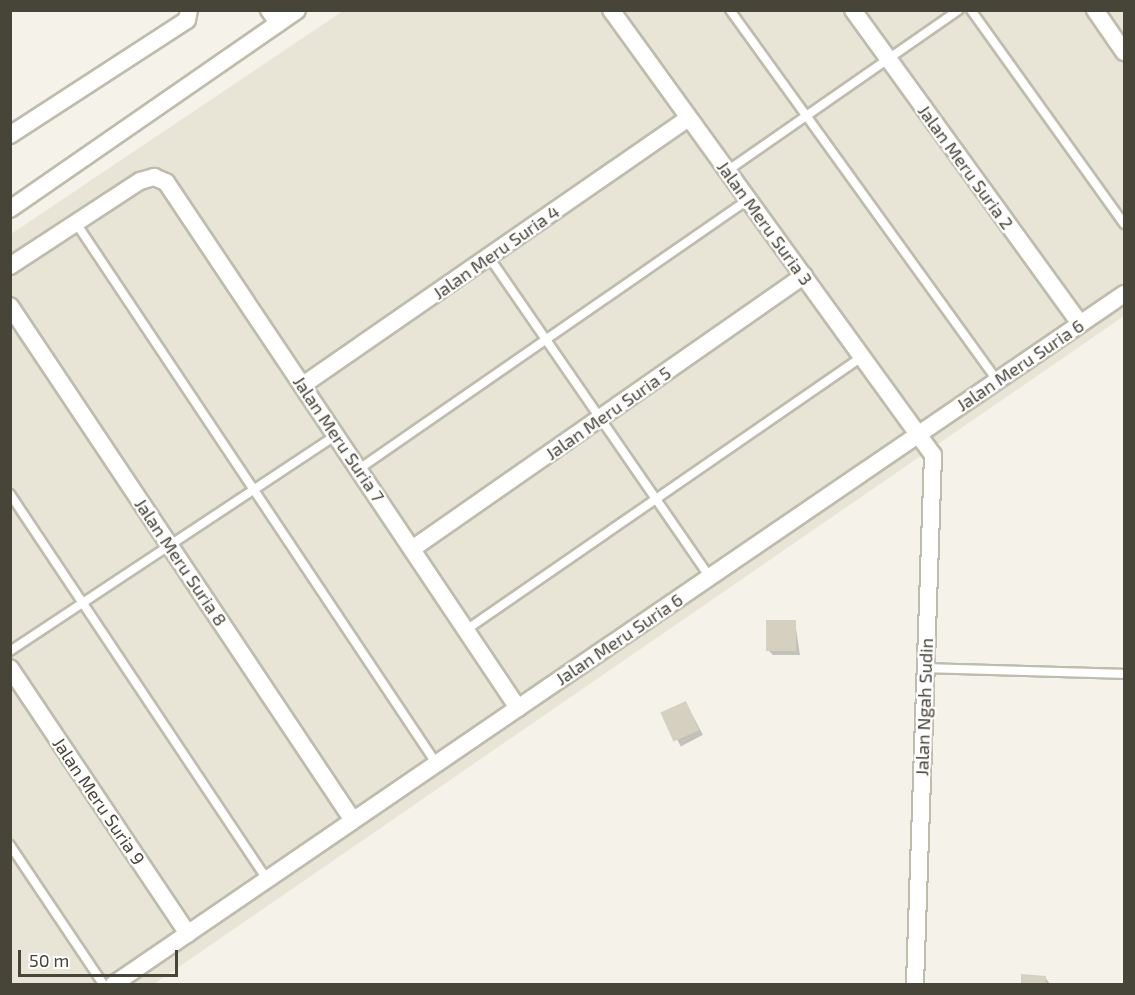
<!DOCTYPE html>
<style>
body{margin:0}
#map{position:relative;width:1135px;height:995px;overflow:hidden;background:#f4f2e9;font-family:"Exo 2",sans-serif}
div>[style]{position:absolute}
.residential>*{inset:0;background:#e8e5d7}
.shadow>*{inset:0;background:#0003;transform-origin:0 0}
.building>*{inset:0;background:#d5d0bf;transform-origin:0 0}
.roads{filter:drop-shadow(2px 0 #bfbcac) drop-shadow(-2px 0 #bfbcac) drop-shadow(0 2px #bfbcac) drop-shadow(0 -2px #bfbcac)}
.lane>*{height:8px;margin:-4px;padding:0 4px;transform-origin:4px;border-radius:4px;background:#fff}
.street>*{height:16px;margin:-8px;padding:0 8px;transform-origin:8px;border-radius:8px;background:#fff}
span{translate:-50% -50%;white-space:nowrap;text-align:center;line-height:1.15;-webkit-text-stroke:4.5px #fff;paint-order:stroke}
.street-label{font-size:18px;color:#474438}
.frame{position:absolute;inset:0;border:12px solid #474438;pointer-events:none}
.scale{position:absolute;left:18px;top:950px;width:160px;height:27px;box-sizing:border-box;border:3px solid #474438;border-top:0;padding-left:8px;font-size:18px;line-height:21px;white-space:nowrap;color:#474438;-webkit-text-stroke:4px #fff;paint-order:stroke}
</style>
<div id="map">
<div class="residential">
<div style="clip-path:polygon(343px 11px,1124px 11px,1124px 316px,154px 984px,11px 984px,11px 234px)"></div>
</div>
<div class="shadow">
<div style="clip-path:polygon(795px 622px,800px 655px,773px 655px,768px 650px)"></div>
<div style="left:686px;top:703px;width:36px;height:25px;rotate:62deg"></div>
<div style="clip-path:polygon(1023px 976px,1045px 977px,1050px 984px,1022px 984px)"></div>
</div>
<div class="building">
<div style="left:766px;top:620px;width:30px;height:31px"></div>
<div style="left:686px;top:701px;width:32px;height:28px;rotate:66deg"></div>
<div style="clip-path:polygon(1021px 974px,1046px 976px,1045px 984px,1021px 984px)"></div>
</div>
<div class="roads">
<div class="lane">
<div style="left:730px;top:10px;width:458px;rotate:54.2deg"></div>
<div style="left:971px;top:10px;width:263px;rotate:54.4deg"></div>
<div style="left:727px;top:171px;width:282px;rotate:-34.8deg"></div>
<div style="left:76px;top:223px;width:649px;rotate:56.31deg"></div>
<div style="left:489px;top:257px;width:389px;rotate:55.4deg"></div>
<div style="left:359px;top:469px;width:473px;rotate:-34.7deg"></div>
<div style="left:10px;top:494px;width:463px;rotate:56.3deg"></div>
<div style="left:466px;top:630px;width:481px;rotate:-34.6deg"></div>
<div style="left:10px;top:651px;width:391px;rotate:-33.5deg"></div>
<div style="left:927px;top:668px;width:197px;rotate:1.7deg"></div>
<div style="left:10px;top:845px;width:167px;rotate:56.2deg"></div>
</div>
<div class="street">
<div style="left:269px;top:10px;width:16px;rotate:55deg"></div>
<div style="left:611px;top:10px;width:549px;rotate:54.11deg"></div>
<div style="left:933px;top:455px;width:529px;rotate:91.95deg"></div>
<div style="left:853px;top:10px;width:387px;rotate:54.1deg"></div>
<div style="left:1095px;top:10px;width:51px;rotate:55.4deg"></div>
<div style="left:10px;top:135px;width:211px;rotate:-33deg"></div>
<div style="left:187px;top:20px;width:10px;rotate:-79deg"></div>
<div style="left:10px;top:209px;width:349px;rotate:-34.7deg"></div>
<div style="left:10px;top:266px;width:155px;rotate:-33.2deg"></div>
<div style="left:140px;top:181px;width:15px;rotate:-16deg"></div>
<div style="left:154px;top:177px;width:13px;rotate:23deg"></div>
<div style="left:166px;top:182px;width:633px;rotate:56.21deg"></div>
<div style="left:10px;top:306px;width:617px;rotate:56.31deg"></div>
<div style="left:303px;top:385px;width:469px;rotate:-34.7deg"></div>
<div style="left:412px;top:549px;width:478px;rotate:-34.9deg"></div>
<div style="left:10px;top:668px;width:320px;rotate:56.2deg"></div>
<div style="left:114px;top:984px;width:1223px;rotate:-34.34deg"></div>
</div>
</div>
<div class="street-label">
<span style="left:966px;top:167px;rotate:54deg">Jalan Meru Suria 2</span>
<span style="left:765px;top:223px;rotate:54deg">Jalan Meru Suria 3</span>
<span style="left:496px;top:252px;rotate:-35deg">Jalan Meru Suria 4</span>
<span style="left:1020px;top:365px;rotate:-34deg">Jalan Meru Suria 6</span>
<span style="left:608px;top:413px;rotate:-35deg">Jalan Meru Suria 5</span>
<span style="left:339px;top:439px;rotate:56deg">Jalan Meru Suria 7</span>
<span style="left:181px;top:562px;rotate:56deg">Jalan Meru Suria 8</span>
<span style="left:619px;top:639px;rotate:-34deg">Jalan Meru Suria 6</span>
<span style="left:924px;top:707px;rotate:-88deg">Jalan Ngah Sudin</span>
<span style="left:99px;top:801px;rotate:56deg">Jalan Meru Suria 9</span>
</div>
<div class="frame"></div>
<div class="scale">50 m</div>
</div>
